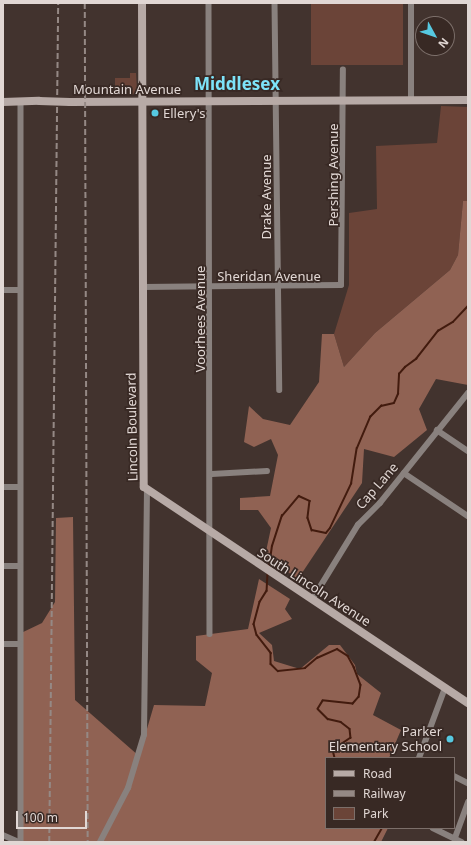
<!DOCTYPE html>
<style>
body{margin:0}
#map{position:relative;width:471px;height:845px;overflow:hidden;background:#42332e;font-family:"Noto Sans",sans-serif}
div>[style]{position:absolute}
.green>*{inset:0;background:#6b4438;transform-origin:0 0}
.forest>*{inset:0;background:#906253}
.stream>*{height:1.5px;margin:-0.75px;padding:0 0.75px;transform-origin:0.75px;border-radius:0.75px;background:#421b0e}
.street>*{height:5.5px;margin:-2.75px;padding:0 2.75px;transform-origin:2.75px;border-radius:2.75px;background:#89817e}
.secondary>*{height:8px;margin:-4px;padding:0 4px;transform-origin:4px;border-radius:4px;background:#b7aaa6}
.rail>*{height:1.5px;margin-top:-0.75px;transform-origin:0;background:repeating-linear-gradient(90deg,#958985 0 6px,transparent 0 9px)}
.secondary-bridge>*{height:8px;margin:-4px;padding:0 4px;transform-origin:4px;border-radius:4px;background:#b7aaa6}
.dots>*{width:11px;height:11px;translate:-50% -50%;box-sizing:border-box;border:2px solid #382924;border-radius:50%}
span{translate:-50% -50%;white-space:nowrap;text-align:center;line-height:1.15;-webkit-text-stroke:3.5px #382924;paint-order:stroke}
.street-label{font-size:13px;color:#e1d7d4}
.poi-label{font-size:13px;color:#e1d7d4}
.left{translate:0 -50%;text-align:left}
.right{translate:-100% -50%;text-align:right}
.district-label{font-size:17px;color:#7de3f9;font-weight:700}
.frame{position:absolute;inset:0;border:4px solid #e1d7d4;pointer-events:none}
.legend{position:absolute;left:325px;top:757px;width:130px;height:72px;box-sizing:border-box;background:#382924;border:1px solid #7c6f6a;margin:0;padding:5px 7px;list-style:none;font-size:12px;color:#e1d7d4}
.legend li{display:flex;align-items:center;gap:8px;height:20px}
.legend b{width:20px;border:1px solid #7c6f6a}
.north{position:absolute;left:415px;top:16px;width:40px;height:40px;box-sizing:border-box;background:#382924;border:1px solid #7c6f6a;border-radius:50%;rotate:130deg;font-size:11px;font-weight:700;line-height:16px;text-align:center;color:#e1d7d4}
.north::after{content:'';display:block;margin:auto;width:14px;height:18px;background:#56c9e1;clip-path:polygon(50% 0,100% 100%,50% 72%,0 100%)}
.scale{position:absolute;left:16px;top:811px;width:71px;height:18px;box-sizing:border-box;border:2px solid #e1d7d4;border-top:0;padding-left:5px;font-size:12px;line-height:14px;white-space:nowrap;color:#e1d7d4;-webkit-text-stroke:3px #382924;paint-order:stroke}
</style>
<div id="map">
<div class="green">
<div style="left:311px;top:3px;width:92px;height:62px"></div>
<div style="clip-path:polygon(130px 73px,136px 73px,137px 91px,133px 95px,115px 95px,115px 78px,130px 78px)"></div>
<div style="clip-path:polygon(441px 106px,468px 107px,468px 201px,463px 201px,458px 255px,450px 270px,375px 333px,344px 367px,334px 334px,349px 285px,349px 213px,377px 209px,376px 146px,437px 143px)"></div>
</div>
<div class="forest">
<div style="clip-path:polygon(463px 201px,468px 201px,468px 385px,436px 379px,419px 409px,427px 430px,394px 457px,364px 449px,362px 483px,298px 579px,265px 556px,271px 528px,258px 510px,240px 510px,240px 498px,270px 496px,278px 455px,271px 439px,254px 447px,244px 442px,249px 406px,263px 419px,290px 425px,319px 382px,322px 334px,334px 334px,344px 367px,375px 333px,450px 270px,458px 255px)"></div>
<div style="clip-path:polygon(73px 517px,75px 700px,139px 756px,154px 705px,205px 706px,212px 673px,196px 660px,196px 636px,248px 629px,259px 579px,290px 599px,285px 609px,292px 619px,259px 633px,272px 645px,274px 661px,300px 669px,329px 645px,340px 645px,355px 665px,357px 674px,381px 693px,373px 715px,401px 730px,389px 758px,326px 758px,326px 828px,388px 828px,381px 842px,20px 842px,19px 634px,42px 623px,55px 602px,56px 518px)"></div>
</div>
<div class="stream">
<div style="left:269px;top:567px;width:21px;rotate:-82deg"></div>
<div style="left:272px;top:546px;width:32px;rotate:-72deg"></div>
<div style="left:282px;top:516px;width:26px;rotate:-50deg"></div>
<div style="left:299px;top:496px;width:12px;rotate:24deg"></div>
<div style="left:310px;top:501px;width:17px;rotate:97deg"></div>
<div style="left:308px;top:518px;width:13px;rotate:72deg"></div>
<div style="left:312px;top:530px;width:14px;rotate:12deg"></div>
<div style="left:326px;top:533px;width:6px;rotate:-51deg"></div>
<div style="left:330px;top:528px;width:49px;rotate:-64.5deg"></div>
<div style="left:351px;top:484px;width:36px;rotate:-81deg"></div>
<div style="left:357px;top:448px;width:34px;rotate:-67deg"></div>
<div style="left:370px;top:417px;width:16px;rotate:-45deg"></div>
<div style="left:381px;top:406px;width:13px;rotate:-13deg"></div>
<div style="left:394px;top:403px;width:10px;rotate:-66deg"></div>
<div style="left:398px;top:394px;width:20px;rotate:-87deg"></div>
<div style="left:399px;top:374px;width:9px;rotate:-49deg"></div>
<div style="left:405px;top:367px;width:14px;rotate:-36deg"></div>
<div style="left:416px;top:359px;width:36px;rotate:-52deg"></div>
<div style="left:438px;top:331px;width:17px;rotate:-31deg"></div>
<div style="left:453px;top:322px;width:22px;rotate:-47deg"></div>
<div style="left:268px;top:573px;width:18px;rotate:93deg"></div>
<div style="left:267px;top:591px;width:13px;rotate:122deg"></div>
<div style="left:260px;top:602px;width:23px;rotate:105deg"></div>
<div style="left:254px;top:624px;width:11px;rotate:75deg"></div>
<div style="left:257px;top:635px;width:23px;rotate:52deg"></div>
<div style="left:271px;top:653px;width:11px;rotate:90deg"></div>
<div style="left:271px;top:664px;width:10px;rotate:45deg"></div>
<div style="left:278px;top:671px;width:27px;rotate:-6deg"></div>
<div style="left:305px;top:668px;width:16px;rotate:-40deg"></div>
<div style="left:317px;top:658px;width:22px;rotate:-24deg"></div>
<div style="left:337px;top:649px;width:13px;rotate:32deg"></div>
<div style="left:348px;top:656px;width:13px;rotate:61deg"></div>
<div style="left:354px;top:667px;width:19px;rotate:69deg"></div>
<div style="left:361px;top:685px;width:12px;rotate:99deg"></div>
<div style="left:359px;top:697px;width:9px;rotate:131deg"></div>
<div style="left:353px;top:704px;width:30px;rotate:-174deg"></div>
<div style="left:323px;top:701px;width:9px;rotate:122deg"></div>
<div style="left:318px;top:709px;width:14px;rotate:45deg"></div>
<div style="left:328px;top:719px;width:13px;rotate:13deg"></div>
<div style="left:341px;top:722px;width:11px;rotate:38deg"></div>
<div style="left:350px;top:729px;width:9px;rotate:84deg"></div>
<div style="left:351px;top:738px;width:22px;rotate:146deg"></div>
<div style="left:333px;top:750px;width:8px;rotate:76deg"></div>
<div style="left:374px;top:842px;width:16px;rotate:-60deg"></div>
</div>
<div class="street">
<div style="left:209px;top:3px;width:631px;rotate:89.91deg"></div>
<div style="left:275px;top:3px;width:387px;rotate:89.3deg"></div>
<div style="left:411px;top:100px;width:97px;rotate:-90deg"></div>
<div style="left:21px;top:101px;width:741px;rotate:90deg"></div>
<div style="left:143px;top:287px;width:198px;rotate:-0.6deg"></div>
<div style="left:341px;top:285px;width:215px;rotate:-89.5deg"></div>
<div style="left:3px;top:290px;width:16px"></div>
<div style="left:437px;top:430px;width:37px;rotate:34deg"></div>
<div style="left:404px;top:473px;width:77px;rotate:33.9deg"></div>
<div style="left:212px;top:474px;width:55px;rotate:-3.1deg"></div>
<div style="left:3px;top:487px;width:16px"></div>
<div style="left:3px;top:566px;width:17px"></div>
<div style="left:312px;top:600px;width:88px;rotate:-58.5deg"></div>
<div style="left:358px;top:525px;width:31px;rotate:-45deg"></div>
<div style="left:380px;top:503px;width:141px;rotate:-51.3deg"></div>
<div style="left:3px;top:644px;width:17px"></div>
<div style="left:419px;top:758px;width:75px;rotate:-69.6deg"></div>
<div style="left:454px;top:776px;width:16px;rotate:27deg"></div>
<div style="left:433px;top:828px;width:32px;rotate:26deg"></div>
<div style="left:3px;top:835px;width:17px;rotate:24deg"></div>
<div style="left:455px;top:838px;width:38px;rotate:-70deg"></div>
<div style="left:100px;top:842px;width:61px;rotate:-62.6deg"></div>
<div style="left:128px;top:788px;width:55px;rotate:-73.2deg"></div>
<div style="left:144px;top:735px;width:243px;rotate:-89.3deg"></div>
</div>
<div class="secondary">
<div style="left:142px;top:3px;width:484px;rotate:89.8deg"></div>
<div style="left:144px;top:487px;width:389px;rotate:33.7deg"></div>
<div style="left:3px;top:102px;width:36px;rotate:-2deg"></div>
<div style="left:70px;top:102px;width:398px;rotate:-0.3deg"></div>
</div>
<div class="rail">
<div style="left:85px;top:3px;width:839px;rotate:89.8deg"></div>
<div style="left:49px;top:842px;width:839px;rotate:-89.39deg"></div>
</div>
<div class="secondary-bridge">
<div style="left:39px;top:101px;width:31px;rotate:2deg"></div>
</div>
<div class="dots">
<div style="left:155px;top:113px;background:#56c9e1"></div>
<div style="left:450px;top:739px;background:#56c9e1"></div>
</div>
<div class="street-label">
<span style="left:127px;top:89px">Mountain Avenue</span>
<span style="left:333px;top:175px;rotate:-90deg">Pershing Avenue</span>
<span style="left:266px;top:197px;rotate:-90deg">Drake Avenue</span>
<span style="left:269px;top:276px">Sheridan Avenue</span>
<span style="left:200px;top:319px;rotate:-90deg">Voorhees Avenue</span>
<span style="left:132px;top:427px;rotate:-91deg">Lincoln Boulevard</span>
<span style="left:377px;top:486px;rotate:-49deg">Cap Lane</span>
<span style="left:314px;top:587px;rotate:33deg">South Lincoln Avenue</span>
</div>
<div class="poi-label">
<span class="left" style="left:163px;top:113px">Ellery's</span>
<span class="right" style="left:442px;top:739px">Parker<br>Elementary School</span>
</div>
<div class="district-label">
<span style="left:237px;top:84px">Middlesex</span>
</div>
<div class="frame"></div>
<ul class="legend">
<li><b style="height:5px;background:#b7aaa6"></b>Road</li>
<li><b style="height:5px;background:#958985"></b>Railway</li>
<li><b style="height:11px;background:#6b4438"></b>Park</li>
</ul>
<div class="north">N</div>
<div class="scale">100 m</div>
</div>
